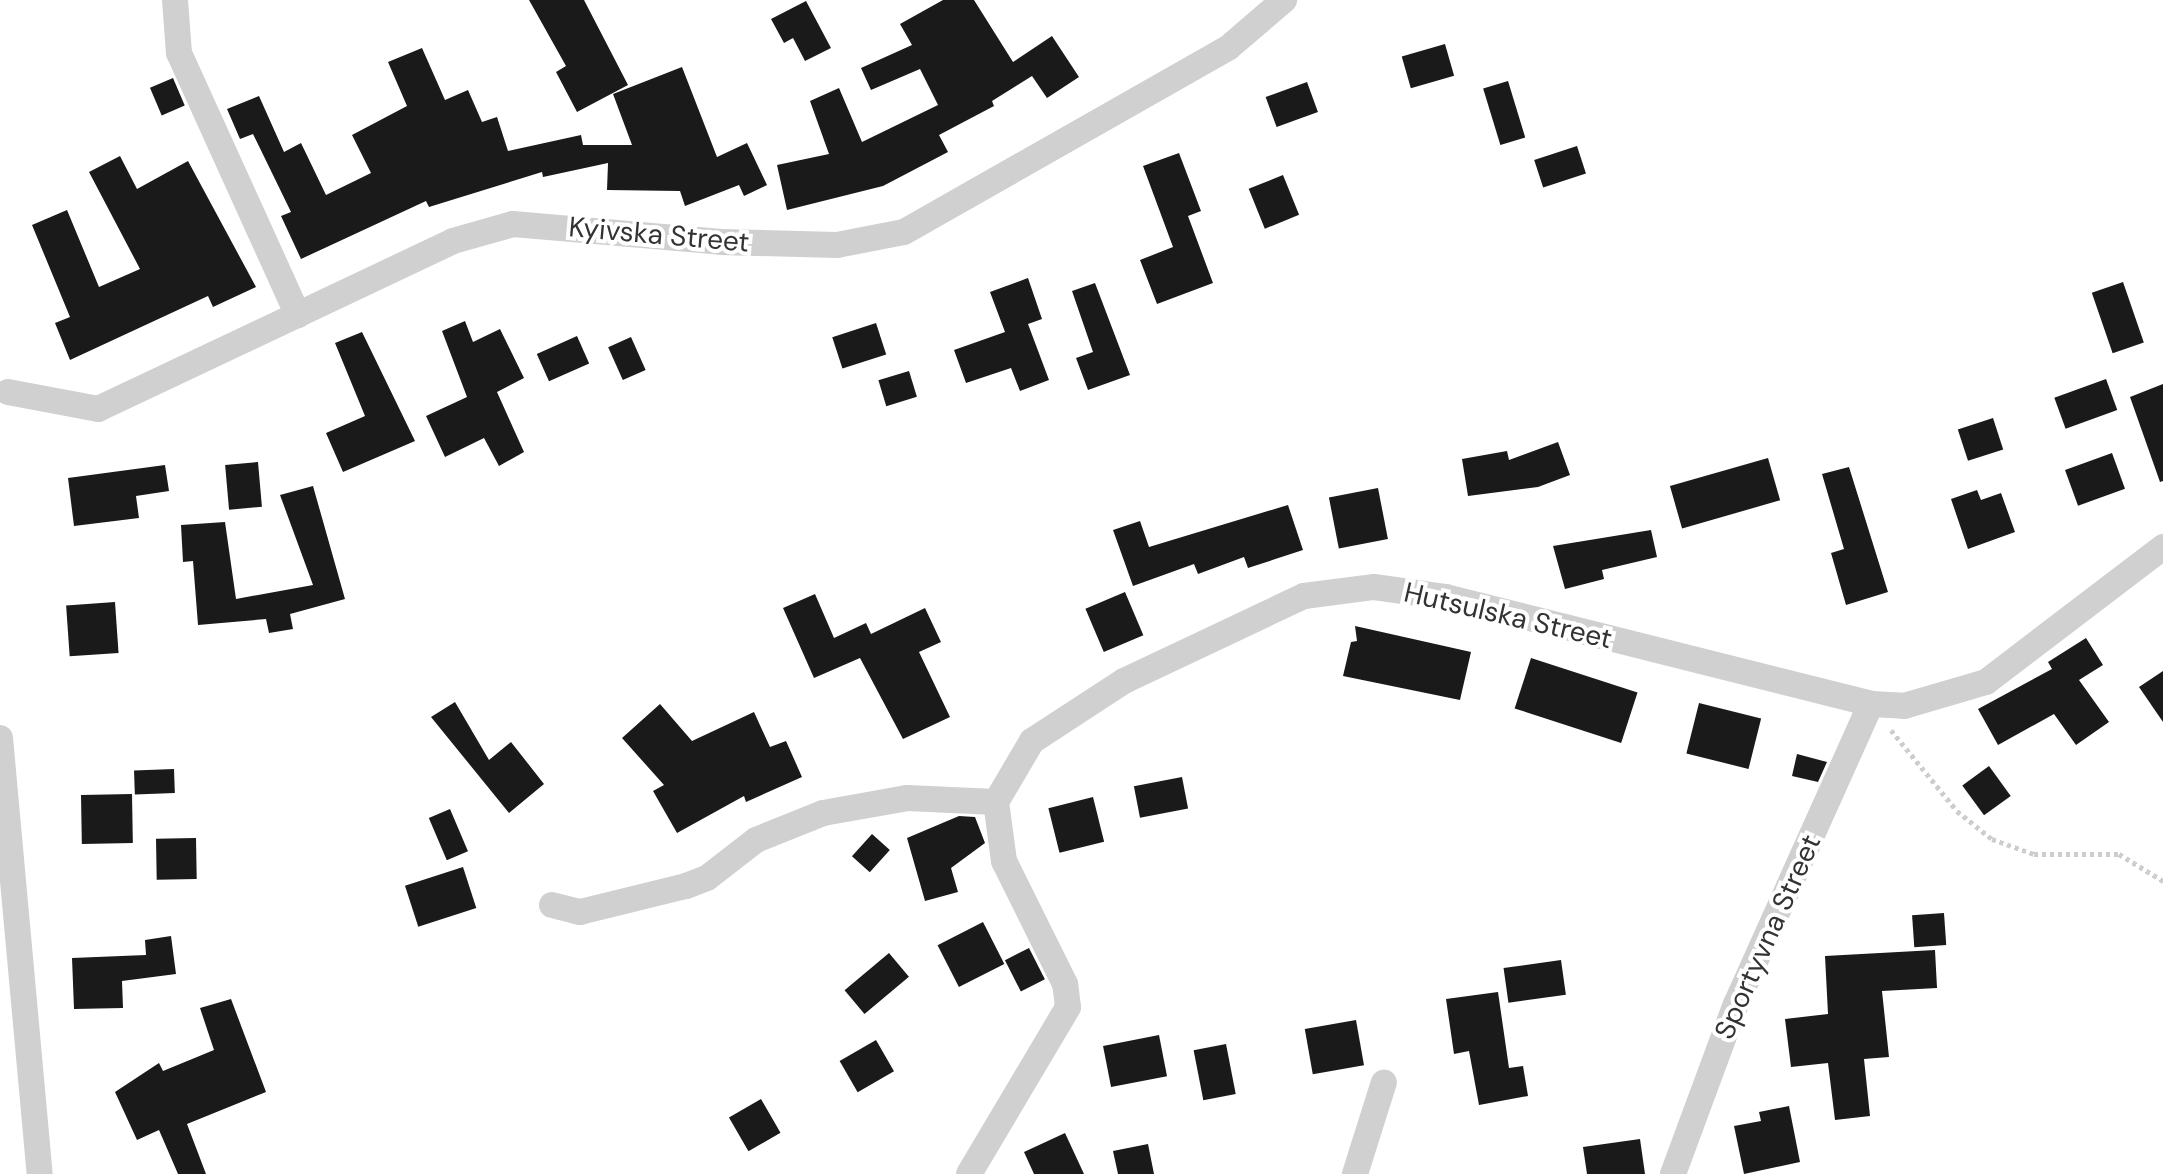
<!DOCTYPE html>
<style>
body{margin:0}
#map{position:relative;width:2163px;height:1174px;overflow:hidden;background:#fff;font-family:"DM Sans",sans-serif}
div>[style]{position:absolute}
.building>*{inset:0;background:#1a1a1a;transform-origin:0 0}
.path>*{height:5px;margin-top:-2.5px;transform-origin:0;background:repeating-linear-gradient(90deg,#cdcdcd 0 4px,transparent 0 8px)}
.minor>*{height:26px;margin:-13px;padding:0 13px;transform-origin:13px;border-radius:13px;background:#d0d0d0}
span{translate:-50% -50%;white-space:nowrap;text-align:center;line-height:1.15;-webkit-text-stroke:8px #fff;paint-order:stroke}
.street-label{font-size:28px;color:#333}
</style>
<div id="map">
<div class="building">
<div style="clip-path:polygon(529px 0,584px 0,628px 85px,577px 112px,556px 72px,566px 66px)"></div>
<div style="clip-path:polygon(943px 0,974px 0,1013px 62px,1052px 36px,1079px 77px,1047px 98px,1032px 76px,992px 101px,994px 106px,939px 135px,948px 152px,883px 186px,787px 210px,777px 165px,829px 154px,810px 101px,839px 88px,862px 142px,938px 105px,920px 69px,871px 90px,861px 68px,912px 45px,900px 24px)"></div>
<div style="clip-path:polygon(806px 1px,831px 48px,805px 61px,793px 38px,784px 43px,771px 19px)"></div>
<div style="left:1445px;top:44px;width:33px;height:45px;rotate:74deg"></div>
<div style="clip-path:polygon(422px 48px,445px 100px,468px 90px,482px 122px,497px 117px,508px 151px,581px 135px,583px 145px,632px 145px,613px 94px,682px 67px,717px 157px,747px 143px,767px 185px,744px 196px,739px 185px,685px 206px,680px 191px,607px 190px,608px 163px,543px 177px,542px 172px,429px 207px,426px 201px,301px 259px,281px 216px,291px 212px,253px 134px,240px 139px,227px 109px,259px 96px,284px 152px,301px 143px,326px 195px,371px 173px,352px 135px,407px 106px,388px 62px)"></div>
<div style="left:173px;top:78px;width:30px;height:25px;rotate:67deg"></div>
<div style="left:1508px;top:81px;width:59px;height:26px;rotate:73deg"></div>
<div style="left:1307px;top:82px;width:32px;height:44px;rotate:70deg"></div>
<div style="left:1577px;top:146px;width:29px;height:45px;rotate:72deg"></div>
<div style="clip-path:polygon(1179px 153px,1201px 211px,1188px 216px,1213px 283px,1157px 304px,1140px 260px,1173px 247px,1143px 166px)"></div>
<div style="clip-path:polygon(120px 156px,137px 189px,188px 161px,256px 287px,213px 307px,208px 296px,70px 360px,55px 323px,70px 317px,32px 225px,67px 210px,99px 287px,140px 269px,89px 172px)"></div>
<div style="left:1283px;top:175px;width:43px;height:37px;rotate:68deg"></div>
<div style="clip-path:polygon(1028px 278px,1042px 319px,1028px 324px,1049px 380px,1020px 391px,1011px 368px,966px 383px,954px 350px,1005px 332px,990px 292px)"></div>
<div style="left:2123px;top:282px;width:64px;height:33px;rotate:71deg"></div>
<div style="clip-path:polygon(1095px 283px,1130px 375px,1088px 390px,1076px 358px,1093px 352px,1072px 291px)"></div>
<div style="clip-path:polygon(465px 321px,473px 342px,500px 329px,524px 378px,497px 392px,524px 452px,499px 466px,484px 438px,445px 457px,426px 416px,467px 397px,442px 331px)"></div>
<div style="left:876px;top:323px;width:33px;height:46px;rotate:72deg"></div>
<div style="clip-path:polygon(362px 332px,415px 441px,343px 472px,326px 433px,365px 416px,335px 343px)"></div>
<div style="left:577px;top:336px;width:30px;height:44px;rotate:66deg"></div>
<div style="left:631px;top:337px;width:36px;height:25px;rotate:66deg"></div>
<div style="left:909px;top:371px;width:27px;height:32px;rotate:73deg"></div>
<div style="left:2106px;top:379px;width:33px;height:55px;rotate:70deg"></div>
<div style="clip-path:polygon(2163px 384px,2163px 481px,2160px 482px,2130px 397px)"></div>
<div style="left:1993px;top:418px;width:33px;height:37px;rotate:72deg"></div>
<div style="clip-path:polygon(1558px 442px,1570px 475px,1538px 487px,1468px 496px,1462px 459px,1507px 451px,1509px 460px)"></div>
<div style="left:2112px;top:453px;width:38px;height:50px;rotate:70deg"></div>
<div style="left:1768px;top:458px;width:44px;height:102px;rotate:74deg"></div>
<div style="left:258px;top:462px;width:45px;height:33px;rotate:85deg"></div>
<div style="clip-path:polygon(165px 465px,169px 491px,136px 496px,139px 518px,74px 526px,68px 478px)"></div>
<div style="clip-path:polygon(1849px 467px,1888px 592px,1846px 605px,1831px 553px,1844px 549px,1822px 474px)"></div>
<div style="clip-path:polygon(313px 486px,345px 599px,290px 614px,293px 629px,269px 633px,266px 619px,198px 625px,193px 561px,183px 562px,181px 525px,225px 522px,236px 599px,313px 585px,280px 495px)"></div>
<div style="left:1378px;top:488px;width:52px;height:50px;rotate:79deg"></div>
<div style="clip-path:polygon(1977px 490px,1981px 500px,2001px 493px,2015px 532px,1968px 549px,1951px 499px)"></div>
<div style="clip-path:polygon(1288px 505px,1303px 550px,1248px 568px,1244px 557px,1198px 574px,1194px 564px,1133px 586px,1113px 530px,1140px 521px,1149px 547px)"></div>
<div style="clip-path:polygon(1651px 530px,1657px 557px,1602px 570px,1604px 579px,1565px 589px,1553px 546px)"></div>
<div style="left:1125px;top:592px;width:47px;height:43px;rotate:67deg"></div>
<div style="clip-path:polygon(815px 594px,834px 638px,866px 623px,871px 634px,925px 608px,941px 642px,919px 652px,950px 717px,903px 739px,860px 658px,814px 678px,783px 608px)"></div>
<div style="left:115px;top:602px;width:51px;height:49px;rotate:86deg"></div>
<div style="clip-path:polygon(1355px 626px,1471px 652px,1460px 700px,1343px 676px,1351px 642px,1357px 641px)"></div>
<div style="clip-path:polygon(2086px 638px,2103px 665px,2079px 680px,2109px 722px,2076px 745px,2054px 714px,1998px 745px,1978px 709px,2052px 669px,2048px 662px)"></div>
<div style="left:1531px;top:658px;width:112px;height:53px;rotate:18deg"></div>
<div style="clip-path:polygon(2163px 671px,2163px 722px,2139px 687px)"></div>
<div style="clip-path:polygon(455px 702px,489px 760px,511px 742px,544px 784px,509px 813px,431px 717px)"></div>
<div style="left:1699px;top:703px;width:64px;height:52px;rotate:14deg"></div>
<div style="clip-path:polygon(660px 704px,692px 741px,754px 712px,770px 747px,786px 741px,802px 777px,746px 802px,744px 796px,677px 833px,653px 791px,664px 785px,622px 738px)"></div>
<div style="clip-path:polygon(1797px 754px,1827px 762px,1818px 782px,1792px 776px)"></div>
<div style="left:1989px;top:766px;width:37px;height:33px;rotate:54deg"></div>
<div style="left:174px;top:769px;width:24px;height:40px;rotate:88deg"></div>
<div style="left:1182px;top:777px;width:32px;height:49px;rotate:79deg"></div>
<div style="left:132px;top:794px;width:49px;height:51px;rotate:89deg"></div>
<div style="left:1093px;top:797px;width:46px;height:46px;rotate:76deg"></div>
<div style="left:450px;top:809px;width:46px;height:23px;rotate:67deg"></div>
<div style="clip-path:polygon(959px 816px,975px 817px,985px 843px,951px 868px,958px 892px,925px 901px,907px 838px)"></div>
<div style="left:872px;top:834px;width:24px;height:30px;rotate:42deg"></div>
<div style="left:196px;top:838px;width:41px;height:40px;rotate:89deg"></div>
<div style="left:463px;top:867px;width:43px;height:61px;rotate:72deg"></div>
<div style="left:1944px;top:913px;width:32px;height:32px;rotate:86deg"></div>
<div style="left:983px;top:922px;width:47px;height:51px;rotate:63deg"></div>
<div style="clip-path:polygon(171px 936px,176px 974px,122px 981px,123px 1008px,74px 1009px,72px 958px,146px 955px,145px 940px)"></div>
<div style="left:1029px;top:948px;width:35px;height:27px;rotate:63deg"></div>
<div style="clip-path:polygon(1935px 950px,1937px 988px,1882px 991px,1889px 1057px,1864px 1059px,1870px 1116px,1835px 1120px,1828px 1063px,1791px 1067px,1785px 1019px,1828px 1014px,1825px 956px)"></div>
<div style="left:889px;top:953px;width:31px;height:58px;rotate:50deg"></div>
<div style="left:1561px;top:960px;width:35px;height:58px;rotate:82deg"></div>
<div style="clip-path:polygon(1498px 992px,1509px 1068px,1523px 1066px,1528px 1096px,1479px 1105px,1469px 1051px,1454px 1054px,1446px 999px)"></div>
<div style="clip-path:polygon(231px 999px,266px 1092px,187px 1124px,206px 1174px,178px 1174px,159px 1130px,137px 1140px,115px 1092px,159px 1063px,163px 1071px,214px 1050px,200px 1008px)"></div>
<div style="left:1356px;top:1020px;width:46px;height:52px;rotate:80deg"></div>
<div style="left:1159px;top:1035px;width:42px;height:57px;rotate:79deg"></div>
<div style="left:876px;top:1040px;width:36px;height:42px;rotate:60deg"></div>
<div style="left:1226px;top:1044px;width:51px;height:33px;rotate:79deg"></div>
<div style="left:761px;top:1099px;width:39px;height:37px;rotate:60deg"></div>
<div style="clip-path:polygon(1789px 1106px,1800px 1162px,1744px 1174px,1734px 1126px,1761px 1121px,1759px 1112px)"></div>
<div style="clip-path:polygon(1065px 1133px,1084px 1174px,1034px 1174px,1024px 1152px)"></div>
<div style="clip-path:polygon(1640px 1139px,1645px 1174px,1587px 1174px,1583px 1147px)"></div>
<div style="clip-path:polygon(1148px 1144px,1154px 1174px,1118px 1174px,1113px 1151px)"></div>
</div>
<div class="path">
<div style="left:1891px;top:730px;width:104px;rotate:50.8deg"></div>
<div style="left:1957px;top:811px;width:45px;rotate:38.7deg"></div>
<div style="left:1992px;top:839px;width:45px;rotate:19.7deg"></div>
<div style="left:2034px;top:854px;width:85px"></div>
<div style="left:2119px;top:854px;width:52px;rotate:31.5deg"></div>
</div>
<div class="minor">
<div style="left:175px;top:0;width:53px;rotate:85.7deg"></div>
<div style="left:179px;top:53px;width:288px;rotate:65.6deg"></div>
<div style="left:8px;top:392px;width:92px;rotate:10.7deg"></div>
<div style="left:98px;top:409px;width:393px;rotate:-25.3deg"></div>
<div style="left:453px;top:241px;width:62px;rotate:-15.8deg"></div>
<div style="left:513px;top:224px;width:209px;rotate:4.9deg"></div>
<div style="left:721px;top:242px;width:116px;rotate:1.5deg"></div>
<div style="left:837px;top:245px;width:68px;rotate:-11deg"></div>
<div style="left:904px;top:232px;width:373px;rotate:-29.6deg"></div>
<div style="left:1228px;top:48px;width:74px;rotate:-40.6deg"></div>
<div style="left:0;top:738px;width:438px;rotate:84.8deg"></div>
<div style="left:552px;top:905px;width:29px;rotate:14deg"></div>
<div style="left:580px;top:912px;width:109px;rotate:-13.8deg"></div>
<div style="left:686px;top:886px;width:22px;rotate:-21deg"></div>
<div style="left:707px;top:878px;width:62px;rotate:-37.8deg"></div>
<div style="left:756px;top:840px;width:72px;rotate:-21.9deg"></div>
<div style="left:823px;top:813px;width:85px;rotate:-10.1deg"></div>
<div style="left:907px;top:798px;width:89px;rotate:2.6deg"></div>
<div style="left:969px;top:1174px;width:194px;rotate:-59.3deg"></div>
<div style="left:1068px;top:1007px;width:23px;rotate:-97deg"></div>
<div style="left:1065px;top:984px;width:137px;rotate:-116.4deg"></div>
<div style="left:1004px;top:861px;width:60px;rotate:-97.7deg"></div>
<div style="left:996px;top:802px;width:71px;rotate:-59.5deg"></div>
<div style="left:1032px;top:741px;width:110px;rotate:-33.1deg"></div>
<div style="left:1124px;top:681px;width:199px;rotate:-25.3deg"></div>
<div style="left:1304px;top:596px;width:71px;rotate:-7.3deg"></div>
<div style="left:1374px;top:587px;width:73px;rotate:7.9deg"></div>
<div style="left:1446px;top:597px;width:438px;rotate:14.1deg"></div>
<div style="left:1871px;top:704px;width:33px;rotate:3deg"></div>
<div style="left:1904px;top:706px;width:85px;rotate:-16.3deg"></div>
<div style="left:1986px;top:682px;width:223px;rotate:-37.3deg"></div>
<div style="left:1355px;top:1174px;width:96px;rotate:-72.5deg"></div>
<div style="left:1673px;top:1174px;width:181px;rotate:-69.7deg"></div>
<div style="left:1736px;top:1004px;width:329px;rotate:-65.8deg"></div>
</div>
<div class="street-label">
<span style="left:659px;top:235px;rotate:5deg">Kyivska Street</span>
<span style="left:1508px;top:616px;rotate:13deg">Hutsulska Street</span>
<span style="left:1768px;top:937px;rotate:-66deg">Sportyvna Street</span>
</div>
</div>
